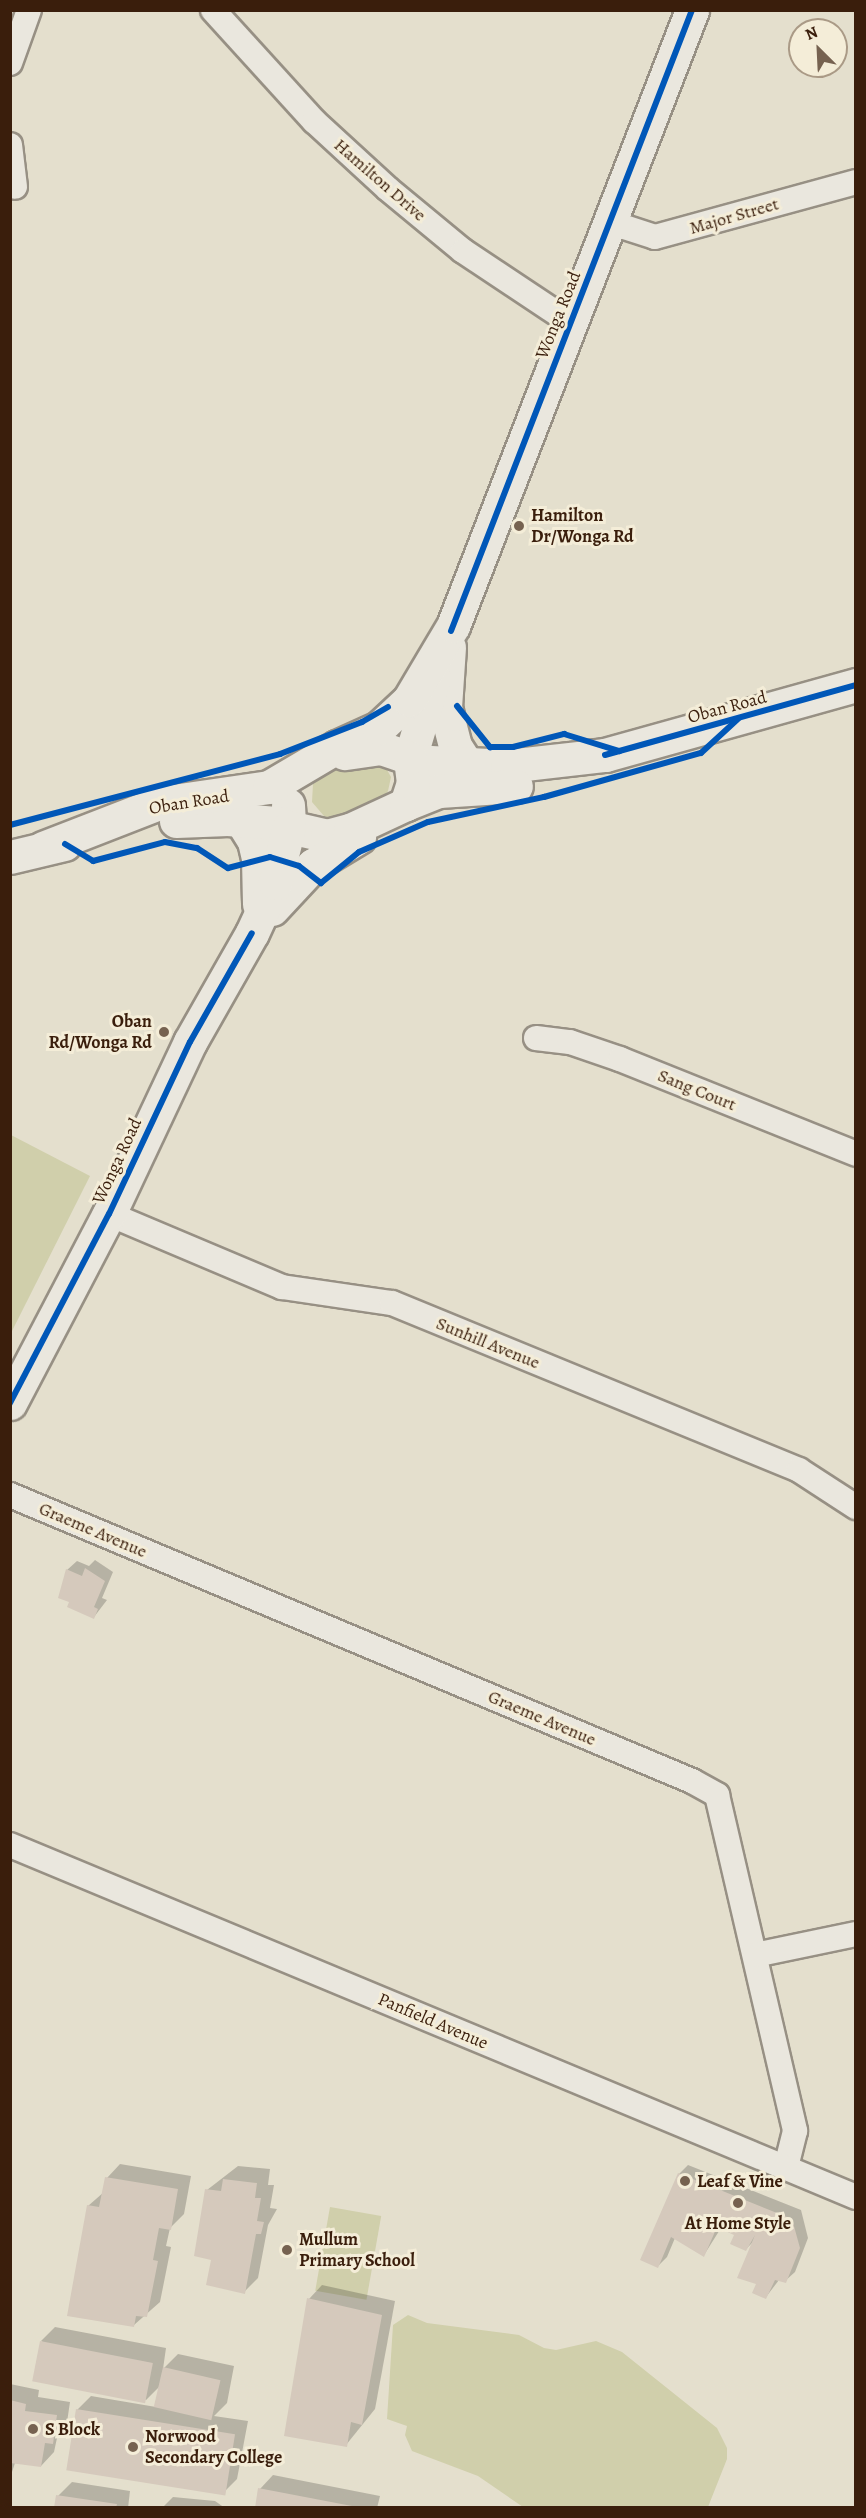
<!DOCTYPE html>
<style>
body{margin:0}
#map{position:relative;width:866px;height:2518px;overflow:hidden;background:#e4dfcd;font-family:Alegreya,serif}
div>[style]{position:absolute}
.green>*{inset:0;background:#d0cfab;transform-origin:0 0}
.shadow>*{inset:0;background:#0003}
.building>*{inset:0;background:#d5c9bc;transform-origin:0 0}
.roads{filter:drop-shadow(2px 0 #979084) drop-shadow(-2px 0 #979084) drop-shadow(0 2px #979084) drop-shadow(0 -2px #979084)}
.minor>*{height:24px;margin:-12px;padding:0 12px;transform-origin:12px;border-radius:12px;background:#eae7de}
.secondary>*{height:33px;margin:-16.5px;padding:0 16.5px;transform-origin:16.5px;border-radius:16.5px;background:#eae7de}
.cycleway>*{height:6px;margin:-3px;padding:0 3px;transform-origin:3px;border-radius:3px;background:#0057b8}
.dots>*{width:16px;height:16px;translate:-50% -50%;box-sizing:border-box;border:3px solid #f4edd8;border-radius:50%}
span{translate:-50% -50%;white-space:nowrap;text-align:center;line-height:1.15;-webkit-text-stroke:6px #f4edd8;paint-order:stroke}
.street-label{font-size:18px;color:#3a1e0c}
.poi-label{font-size:18px;color:#3a1e0c;font-weight:700}
.left{translate:0 -50%;text-align:left}
.right{translate:-100% -50%;text-align:right}
.frame{position:absolute;inset:0;border:12px solid #3a1e0c;pointer-events:none}
.north{position:absolute;left:788px;top:18px;width:60px;height:60px;box-sizing:border-box;background:#f4edd8;border:2px solid #aa9a86;border-radius:50%;rotate:336deg;font-size:16px;font-weight:700;line-height:24px;text-align:center;color:#3a1e0c}
.north::after{content:'';display:block;margin:auto;width:21px;height:27px;background:#766250;clip-path:polygon(50% 0,100% 100%,50% 72%,0 100%)}
</style>
<div id="map">
<div class="green">
<div style="clip-path:polygon(358px 762px,386px 768px,391px 777px,388px 791px,383px 798px,333px 820px,324px 816px,312px 802px,313px 784px,331px 771px)"></div>
<div style="clip-path:polygon(11px 1135px,90px 1176px,11px 1333px)"></div>
<div style="left:330px;top:2207px;width:52px;height:85px;rotate:10deg"></div>
<div style="clip-path:polygon(408px 2315px,427px 2323px,519px 2335px,544px 2348px,556px 2350px,596px 2341px,622px 2352px,717px 2428px,727px 2448px,727px 2459px,708px 2507px,523px 2507px,478px 2476px,412px 2451px,405px 2435px,407px 2426px,387px 2419px,393px 2325px)"></div>
</div>
<div class="shadow">
<div style="clip-path:polygon(95px 1560px,113px 1572px,102px 1598px,107px 1600px,94px 1617px,71px 1602px,67px 1570px,77px 1561px,89px 1566px)"></div>
<div style="clip-path:polygon(120px 2164px,191px 2176px,184px 2214px,170px 2228px,166px 2246px,171px 2247px,160px 2302px,134px 2325px,88px 2206px,104px 2192px,107px 2178px)"></div>
<div style="clip-path:polygon(688px 2165px,801px 2210px,808px 2238px,795px 2272px,785px 2281px,779px 2280px,766px 2297px,758px 2284px,755px 2240px,746px 2249px,736px 2234px,721px 2228px,704px 2255px,675px 2238px,667px 2257px,658px 2266px,679px 2174px)"></div>
<div style="clip-path:polygon(238px 2166px,270px 2169px,268px 2185px,274px 2185px,270px 2208px,277px 2209px,268px 2225px,258px 2278px,244px 2292px,212px 2258px,207px 2190px)"></div>
<div style="clip-path:polygon(322px 2285px,395px 2301px,375px 2409px,346px 2445px,309px 2299px)"></div>
<div style="clip-path:polygon(55px 2327px,166px 2348px,163px 2369px,178px 2354px,234px 2366px,227px 2403px,214px 2416px,248px 2421px,237px 2479px,223px 2493px,77px 2410px,91px 2396px,156px 2407px,161px 2385px,146px 2400px,41px 2341px)"></div>
<div style="clip-path:polygon(10px 2384px,39px 2390px,38px 2397px,70px 2402px,66px 2429px,57px 2438px,54px 2452px,41px 2466px,15px 2463px,10px 2478px)"></div>
<div style="clip-path:polygon(273px 2475px,380px 2496px,377px 2508px,256px 2508px,260px 2489px)"></div>
<div style="clip-path:polygon(72px 2482px,130px 2491px,128px 2508px,56px 2508px,58px 2496px)"></div>
<div style="clip-path:polygon(173px 2497px,215px 2501px,225px 2508px,162px 2508px)"></div>
</div>
<div class="building">
<div style="clip-path:polygon(85px 1568px,105px 1581px,94px 1607px,98px 1609px,94px 1619px,67px 1607px,69px 1602px,58px 1598px,66px 1569px,82px 1576px)"></div>
<div style="clip-path:polygon(678px 2173px,792px 2219px,800px 2248px,786px 2283px,775px 2280px,766px 2299px,752px 2293px,756px 2284px,737px 2278px,755px 2235px,746px 2251px,730px 2244px,734px 2235px,717px 2227px,704px 2257px,671px 2237px,658px 2268px,640px 2260px)"></div>
<div style="clip-path:polygon(105px 2177px,178px 2189px,171px 2230px,159px 2228px,153px 2260px,158px 2261px,147px 2317px,136px 2316px,134px 2327px,67px 2316px,87px 2205px,99px 2207px)"></div>
<div style="clip-path:polygon(223px 2179px,257px 2183px,255px 2198px,261px 2198px,257px 2221px,264px 2222px,261px 2234px,256px 2234px,245px 2294px,206px 2285px,211px 2260px,194px 2256px,205px 2189px,221px 2191px)"></div>
<div style="clip-path:polygon(307px 2298px,382px 2315px,362px 2425px,351px 2422px,347px 2447px,284px 2436px)"></div>
<div style="left:40px;top:2341px;width:115px;height:41px;rotate:11deg"></div>
<div style="left:163px;top:2367px;width:59px;height:41px;rotate:13deg"></div>
<div style="clip-path:polygon(10px 2400px,26px 2404px,25px 2411px,57px 2415px,53px 2444px,45px 2443px,41px 2467px,10px 2463px)"></div>
<div style="left:76px;top:2409px;width:161px;height:62px;rotate:9deg"></div>
<div style="clip-path:polygon(258px 2488px,352px 2506px,352px 2508px,255px 2508px)"></div>
<div style="clip-path:polygon(56px 2495px,117px 2504px,116px 2508px,54px 2508px)"></div>
</div>
<div class="roads">
<div class="minor">
<div style="left:213px;top:10px;width:150px;rotate:47.7deg"></div>
<div style="left:314px;top:121px;width:100px;rotate:42.6deg"></div>
<div style="left:388px;top:189px;width:97px;rotate:39.6deg"></div>
<div style="left:463px;top:251px;width:128px;rotate:33.6deg"></div>
<div style="left:10px;top:63px;width:56px;rotate:-70.3deg"></div>
<div style="left:10px;top:145px;width:42px;rotate:83.2deg"></div>
<div style="left:612px;top:223px;width:45px;rotate:18deg"></div>
<div style="left:655px;top:237px;width:208px;rotate:-15.3deg"></div>
<div style="left:536px;top:1038px;width:34px;rotate:7deg"></div>
<div style="left:570px;top:1042px;width:53px;rotate:18.8deg"></div>
<div style="left:620px;top:1059px;width:254px;rotate:21.9deg"></div>
<div style="left:109px;top:1214px;width:188px;rotate:22.9deg"></div>
<div style="left:282px;top:1287px;width:111px;rotate:8.3deg"></div>
<div style="left:392px;top:1303px;width:440px;rotate:22.3deg"></div>
<div style="left:799px;top:1470px;width:68px;rotate:33deg"></div>
<div style="left:10px;top:1495px;width:740px;rotate:22.75deg"></div>
<div style="left:692px;top:1781px;width:29px;rotate:29deg"></div>
<div style="left:717px;top:1795px;width:345px;rotate:76.9deg"></div>
<div style="left:795px;top:2131px;width:38px;rotate:104deg"></div>
<div style="left:10px;top:1845px;width:916px;rotate:22.59deg"></div>
<div style="left:755px;top:1955px;width:103px;rotate:-11.7deg"></div>
</div>
<div class="secondary">
<div style="left:449px;top:647px;width:60px;rotate:93.8deg"></div>
<div style="left:445px;top:707px;width:40px;rotate:75.6deg"></div>
<div style="left:455px;top:746px;width:24px;rotate:57deg"></div>
<div style="left:410px;top:758px;width:84px;rotate:-73.3deg"></div>
<div style="left:412px;top:761px;width:95px;rotate:3deg"></div>
<div style="left:507px;top:766px;width:99px;rotate:-6.4deg"></div>
<div style="left:605px;top:755px;width:261px;rotate:-15.6deg"></div>
<div style="left:406px;top:804px;width:35px;rotate:-22deg"></div>
<div style="left:439px;top:791px;width:77px;rotate:-3.7deg"></div>
<div style="left:288px;top:805px;width:22px;rotate:87deg"></div>
<div style="left:289px;top:827px;width:39px;rotate:13deg"></div>
<div style="left:327px;top:836px;width:24px;rotate:-15deg"></div>
<div style="left:350px;top:830px;width:62px;rotate:-24.9deg"></div>
<div style="left:406px;top:804px;width:22px;rotate:-72deg"></div>
<div style="left:413px;top:783px;width:25px;rotate:-97deg"></div>
<div style="left:410px;top:758px;width:31px;rotate:-161deg"></div>
<div style="left:381px;top:748px;width:37px;rotate:172deg"></div>
<div style="left:241px;top:820px;width:25px;rotate:58deg"></div>
<div style="left:254px;top:841px;width:18px;rotate:77deg"></div>
<div style="left:258px;top:859px;width:45px;rotate:88.7deg"></div>
<div style="left:176px;top:821px;width:52px;rotate:-2.2deg"></div>
<div style="left:228px;top:819px;width:60px;rotate:4.8deg"></div>
<div style="left:43px;top:848px;width:124px;rotate:-21.2deg"></div>
<div style="left:159px;top:803px;width:111px;rotate:-8.3deg"></div>
<div style="left:269px;top:787px;width:79px;rotate:-30.5deg"></div>
<div style="left:337px;top:747px;width:46px;rotate:-24.3deg"></div>
<div style="left:379px;top:728px;width:41px;rotate:-43deg"></div>
<div style="left:409px;top:700px;width:86px;rotate:-59.3deg"></div>
<div style="left:453px;top:626px;width:661px;rotate:-68.79deg"></div>
<div style="left:10px;top:857px;width:56px;rotate:-13.5deg"></div>
<div style="left:272px;top:909px;width:60px;rotate:-47deg"></div>
<div style="left:313px;top:865px;width:54px;rotate:-31.3deg"></div>
<div style="left:10px;top:1403px;width:213px;rotate:-62.4deg"></div>
<div style="left:109px;top:1214px;width:190px;rotate:-64.8deg"></div>
<div style="left:190px;top:1042px;width:125px;rotate:-60.4deg"></div>
<div style="left:252px;top:933px;width:55px;rotate:-65.3deg"></div>
<div style="left:275px;top:883px;width:58px;rotate:-76deg"></div>
</div>
</div>
<div class="cycleway">
<div style="left:451px;top:631px;width:666px;rotate:-68.79deg"></div>
<div style="left:457px;top:706px;width:53px;rotate:51.2deg"></div>
<div style="left:490px;top:747px;width:23px"></div>
<div style="left:513px;top:747px;width:53px;rotate:-14.3deg"></div>
<div style="left:564px;top:734px;width:58px;rotate:17.2deg"></div>
<div style="left:605px;top:755px;width:261px;rotate:-15.6deg"></div>
<div style="left:10px;top:825px;width:279px;rotate:-14.7deg"></div>
<div style="left:280px;top:754px;width:88px;rotate:-21.3deg"></div>
<div style="left:362px;top:722px;width:30px;rotate:-30deg"></div>
<div style="left:65px;top:844px;width:33px;rotate:31deg"></div>
<div style="left:93px;top:861px;width:74px;rotate:-14.8deg"></div>
<div style="left:165px;top:842px;width:33px;rotate:11deg"></div>
<div style="left:197px;top:848px;width:37px;rotate:33deg"></div>
<div style="left:228px;top:868px;width:43px;rotate:-14.7deg"></div>
<div style="left:270px;top:857px;width:30px;rotate:17deg"></div>
<div style="left:299px;top:866px;width:28px;rotate:38deg"></div>
<div style="left:321px;top:883px;width:49px;rotate:-39.2deg"></div>
<div style="left:359px;top:852px;width:75px;rotate:-23.5deg"></div>
<div style="left:428px;top:822px;width:119px;rotate:-12.2deg"></div>
<div style="left:544px;top:797px;width:163px;rotate:-15.7deg"></div>
<div style="left:701px;top:753px;width:50px;rotate:-42.6deg"></div>
<div style="left:10px;top:1403px;width:213px;rotate:-62.4deg"></div>
<div style="left:109px;top:1214px;width:190px;rotate:-64.8deg"></div>
<div style="left:190px;top:1042px;width:125px;rotate:-60.4deg"></div>
</div>
<div class="dots">
<div style="left:519px;top:526px;background:#766250"></div>
<div style="left:164px;top:1032px;background:#766250"></div>
<div style="left:685px;top:2181px;background:#766250"></div>
<div style="left:738px;top:2203px;background:#766250"></div>
<div style="left:287px;top:2250px;background:#766250"></div>
<div style="left:33px;top:2429px;background:#766250"></div>
<div style="left:133px;top:2447px;background:#766250"></div>
</div>
<div class="street-label">
<span style="left:380px;top:180px;rotate:41deg">Hamilton Drive</span>
<span style="left:734px;top:216px;rotate:-16deg">Major Street</span>
<span style="left:558px;top:315px;rotate:-68deg">Wonga Road</span>
<span style="left:727px;top:707px;rotate:-15deg">Oban Road</span>
<span style="left:189px;top:802px;rotate:-9deg">Oban Road</span>
<span style="left:697px;top:1090px;rotate:22deg">Sang Court</span>
<span style="left:117px;top:1161px;rotate:-65deg">Wonga Road</span>
<span style="left:488px;top:1343px;rotate:22deg">Sunhill Avenue</span>
<span style="left:93px;top:1530px;rotate:23deg">Graeme Avenue</span>
<span style="left:542px;top:1718px;rotate:23deg">Graeme Avenue</span>
<span style="left:433px;top:2021px;rotate:23deg">Panfield Avenue</span>
</div>
<div class="poi-label">
<span class="left" style="left:531px;top:526px">Hamilton<br>Dr/Wonga Rd</span>
<span class="right" style="left:152px;top:1032px">Oban<br>Rd/Wonga Rd</span>
<span class="left" style="left:697px;top:2181px">Leaf &amp; Vine</span>
<span style="left:738px;top:2223px">At Home Style</span>
<span class="left" style="left:299px;top:2250px">Mullum<br>Primary School</span>
<span class="left" style="left:45px;top:2429px">S Block</span>
<span class="left" style="left:145px;top:2447px">Norwood<br>Secondary College</span>
</div>
<div class="frame"></div>
<div class="north">N</div>
</div>
